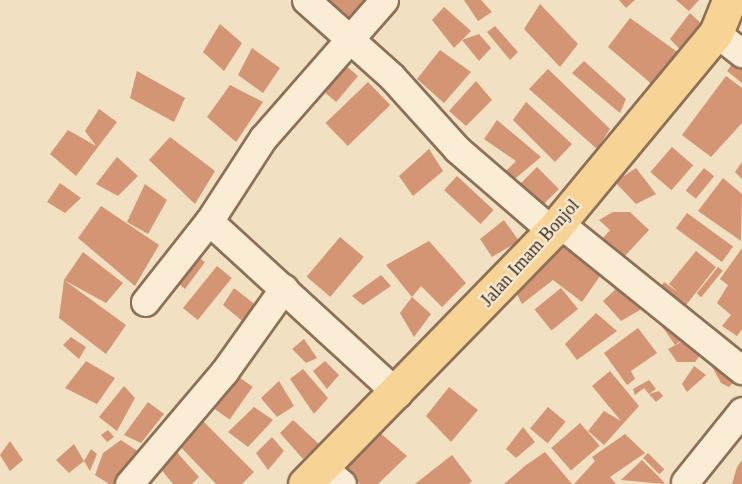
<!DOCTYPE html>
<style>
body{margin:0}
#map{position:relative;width:742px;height:484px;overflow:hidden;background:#f1e0c1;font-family:"Times New Roman",serif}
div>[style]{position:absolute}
.building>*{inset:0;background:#d39574;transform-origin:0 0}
.roads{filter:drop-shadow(2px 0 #8d7057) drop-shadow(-2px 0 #8d7057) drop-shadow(0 2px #8d7057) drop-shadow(0 -2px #8d7057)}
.minor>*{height:27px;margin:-13.5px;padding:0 13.5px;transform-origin:13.5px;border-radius:13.5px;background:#fbedd5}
.major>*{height:33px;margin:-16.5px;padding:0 16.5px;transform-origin:16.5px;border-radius:16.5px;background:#f8d396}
span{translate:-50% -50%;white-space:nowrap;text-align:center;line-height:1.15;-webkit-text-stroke:4.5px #f8ead2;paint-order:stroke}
.street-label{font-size:18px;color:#3b291d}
</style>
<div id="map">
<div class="building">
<div style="clip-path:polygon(326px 0,364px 0,347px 21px)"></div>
<div style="clip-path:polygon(464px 0,481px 0,492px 12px,478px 21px)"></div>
<div style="clip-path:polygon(619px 0,635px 0,626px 8px)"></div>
<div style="clip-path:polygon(676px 0,699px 0,689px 11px)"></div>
<div style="clip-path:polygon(540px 4px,578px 44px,560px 67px,524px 29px)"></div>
<div style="clip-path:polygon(444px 7px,471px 31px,454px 48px,432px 20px)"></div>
<div style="clip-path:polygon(690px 13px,710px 32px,689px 59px,670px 39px)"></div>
<div style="clip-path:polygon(630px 18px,683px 56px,654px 86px,608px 47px)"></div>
<div style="clip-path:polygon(220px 24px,242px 43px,224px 71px,203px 52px)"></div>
<div style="clip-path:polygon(495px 26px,518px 52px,510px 60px,487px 32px)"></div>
<div style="clip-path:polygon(479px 34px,491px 48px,479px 61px,462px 40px)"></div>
<div style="clip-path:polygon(252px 48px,280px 68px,263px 93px,238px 75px)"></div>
<div style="clip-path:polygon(440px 50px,471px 72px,444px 103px,417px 79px)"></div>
<div style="clip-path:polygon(739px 55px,742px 58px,742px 83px,727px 71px)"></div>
<div style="clip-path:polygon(584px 61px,626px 99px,620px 113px,572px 73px)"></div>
<div style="left:345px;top:65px;width:17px;height:34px;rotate:40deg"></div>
<div style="clip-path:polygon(548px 69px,610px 129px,597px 149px,529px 89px)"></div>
<div style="clip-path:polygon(137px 71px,185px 98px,174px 122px,130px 98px)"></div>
<div style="clip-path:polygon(726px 76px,742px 88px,742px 123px,711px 157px,682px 135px)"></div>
<div style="clip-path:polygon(476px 81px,492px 100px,466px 126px,449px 111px)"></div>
<div style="left:368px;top:82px;width:32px;height:59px;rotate:46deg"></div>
<div style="clip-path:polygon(230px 85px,263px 102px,236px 142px,207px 117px)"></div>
<div style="clip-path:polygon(526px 102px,572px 144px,555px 162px,513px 120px)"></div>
<div style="clip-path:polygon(99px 109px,117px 122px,76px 176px,50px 154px,68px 130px,96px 146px,85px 131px)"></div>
<div style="clip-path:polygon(497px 120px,541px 157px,511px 182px,503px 174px,516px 161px,484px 139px)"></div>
<div style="clip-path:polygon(170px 137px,215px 171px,195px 204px,149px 160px)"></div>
<div style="left:672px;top:147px;width:28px;height:33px;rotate:41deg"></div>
<div style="clip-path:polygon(429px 149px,443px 171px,413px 196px,399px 176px)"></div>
<div style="clip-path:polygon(117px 157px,138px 176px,118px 196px,96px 184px)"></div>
<div style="clip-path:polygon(742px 162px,742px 179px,735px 172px)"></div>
<div style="left:537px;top:167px;width:31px;height:26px;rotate:45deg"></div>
<div style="clip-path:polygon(636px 168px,656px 194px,636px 204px,615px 182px)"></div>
<div style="left:704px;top:168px;width:13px;height:29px;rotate:39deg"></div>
<div style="left:457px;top:176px;width:50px;height:19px;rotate:43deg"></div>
<div style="clip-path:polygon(723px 178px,742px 194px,741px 241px,698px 211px)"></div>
<div style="clip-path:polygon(60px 183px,81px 198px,65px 213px,47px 202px)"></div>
<div style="clip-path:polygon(145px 184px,167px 200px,148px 234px,127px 222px)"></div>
<div style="clip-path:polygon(101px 206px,159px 245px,135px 286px,78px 238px)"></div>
<div style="clip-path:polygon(613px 212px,630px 212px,649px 230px,624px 257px,603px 238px,610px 230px,599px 220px)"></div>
<div style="left:687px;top:213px;width:57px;height:19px;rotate:36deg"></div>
<div style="clip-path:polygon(504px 220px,519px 241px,492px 257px,480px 239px)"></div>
<div style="left:340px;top:237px;width:31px;height:52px;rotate:40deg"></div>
<div style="clip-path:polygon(560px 238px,600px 276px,582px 302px,553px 280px,522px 304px,515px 290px)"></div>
<div style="clip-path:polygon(429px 241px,466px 283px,442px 307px,421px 286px,412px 297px,431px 314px,414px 337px,400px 313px,412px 297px,386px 265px)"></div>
<div style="clip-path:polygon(742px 248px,742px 329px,737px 336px,722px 326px,731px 315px,717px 303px,728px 285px,720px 279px)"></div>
<div style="clip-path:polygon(696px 251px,716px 267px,683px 309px,658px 291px,664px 282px,678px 292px,669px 284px)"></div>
<div style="clip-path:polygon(83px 252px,123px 283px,106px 303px,64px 280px)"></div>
<div style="clip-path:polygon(195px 255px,205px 262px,185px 289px,170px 276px)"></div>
<div style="left:217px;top:266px;width:19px;height:54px;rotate:39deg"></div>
<div style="left:718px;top:267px;width:6px;height:34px;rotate:39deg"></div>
<div style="clip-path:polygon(381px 275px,391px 286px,363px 305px,352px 296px)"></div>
<div style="clip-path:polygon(64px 280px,126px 325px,106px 354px,59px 318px)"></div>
<div style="clip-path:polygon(234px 288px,257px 306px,246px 324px,223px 305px)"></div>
<div style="left:561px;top:288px;width:27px;height:34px;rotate:51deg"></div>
<div style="clip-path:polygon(616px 289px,645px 307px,621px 321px,603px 301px)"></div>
<div style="clip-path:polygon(596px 313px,617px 331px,577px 360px,565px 344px)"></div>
<div style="clip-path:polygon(669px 316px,692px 333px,675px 345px,659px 322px)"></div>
<div style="clip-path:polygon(638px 328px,657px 353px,631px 371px,635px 379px,627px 385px,604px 353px)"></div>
<div style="clip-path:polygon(698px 333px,707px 346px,695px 362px,677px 362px,668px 349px)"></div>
<div style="clip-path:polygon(71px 337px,86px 347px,79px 359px,63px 345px)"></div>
<div style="clip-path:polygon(304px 339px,317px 358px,306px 363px,292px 349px)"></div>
<div style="clip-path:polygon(718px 359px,736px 380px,729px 387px,721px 383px,710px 363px)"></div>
<div style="clip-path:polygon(86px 361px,115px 378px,97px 404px,65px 388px)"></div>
<div style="clip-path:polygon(325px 361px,339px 375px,327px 389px,313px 371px)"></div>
<div style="clip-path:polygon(694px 366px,706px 375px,687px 392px,682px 384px)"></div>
<div style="clip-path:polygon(303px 369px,328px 398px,314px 414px,290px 379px)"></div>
<div style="clip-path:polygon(610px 371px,639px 406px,604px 445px,588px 431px,604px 411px,621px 421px,592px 386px)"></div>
<div style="left:233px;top:373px;width:24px;height:40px;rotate:35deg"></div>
<div style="clip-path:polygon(649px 380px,656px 389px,649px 394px,644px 388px,635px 395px,633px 389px)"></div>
<div style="clip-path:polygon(279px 381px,294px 406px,277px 417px,261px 398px)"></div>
<div style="clip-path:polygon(124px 386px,135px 398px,117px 431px,99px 417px)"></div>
<div style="clip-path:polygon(449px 387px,478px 410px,451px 442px,426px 416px)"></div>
<div style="clip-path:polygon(659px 391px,663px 396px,656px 402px,649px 394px)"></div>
<div style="clip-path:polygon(148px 402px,164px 414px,141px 443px,124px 435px)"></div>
<div style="clip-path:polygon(254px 407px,273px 420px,248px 447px,228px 432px)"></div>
<div style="left:548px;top:407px;width:23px;height:28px;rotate:40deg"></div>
<div style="clip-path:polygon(200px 418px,254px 472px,242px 484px,216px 484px,175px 441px)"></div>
<div style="clip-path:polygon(293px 420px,319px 444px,303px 459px,280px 433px)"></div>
<div style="left:580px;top:423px;width:30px;height:38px;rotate:49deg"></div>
<div style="clip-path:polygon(523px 427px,535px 442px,516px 458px,506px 449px)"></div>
<div style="clip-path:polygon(108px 430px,114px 437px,107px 442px,101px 435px)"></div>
<div style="clip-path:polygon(379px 432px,407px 456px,378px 484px,360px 484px,342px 462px)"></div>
<div style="clip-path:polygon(625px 434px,645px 453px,610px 477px,616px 484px,574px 484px,595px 461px,592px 457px)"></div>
<div style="clip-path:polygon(272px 437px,284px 451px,268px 470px,256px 453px)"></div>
<div style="clip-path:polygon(121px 440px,142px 454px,124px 467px,117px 484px,109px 484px,95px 475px,103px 453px)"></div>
<div style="clip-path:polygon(10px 441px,23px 460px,10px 471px,0 455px)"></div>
<div style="clip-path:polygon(74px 444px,84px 461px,69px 473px,56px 460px)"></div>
<div style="clip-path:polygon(173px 448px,199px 477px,192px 484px,173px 484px,159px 467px)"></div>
<div style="clip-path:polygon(91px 449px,97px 454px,90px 471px,84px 461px)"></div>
<div style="clip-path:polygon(545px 452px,572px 484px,504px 484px,526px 465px)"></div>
<div style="left:648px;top:453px;width:23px;height:7px;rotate:45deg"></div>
<div style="clip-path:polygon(452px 455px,472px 481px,469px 484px,415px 484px)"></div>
<div style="clip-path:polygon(642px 460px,662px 480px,665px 484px,621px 480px)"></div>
<div style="clip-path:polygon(742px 460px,742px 484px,732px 484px,737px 467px)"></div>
</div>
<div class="roads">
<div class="minor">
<div style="left:306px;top:0;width:115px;rotate:41.8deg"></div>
<div style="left:392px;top:77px;width:97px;rotate:47.9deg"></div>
<div style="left:457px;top:149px;width:125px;rotate:40.8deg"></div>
<div style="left:384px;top:0;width:184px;rotate:131.2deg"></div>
<div style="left:263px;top:138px;width:99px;rotate:123deg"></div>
<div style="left:209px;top:221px;width:256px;rotate:42.5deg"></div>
<div style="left:716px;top:33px;width:33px;rotate:38deg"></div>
<div style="left:559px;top:223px;width:235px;rotate:38.8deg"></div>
<div style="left:145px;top:302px;width:103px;rotate:-51.7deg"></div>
<div style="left:322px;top:467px;width:26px;rotate:40deg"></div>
<div style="left:685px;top:482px;width:91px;rotate:-51.2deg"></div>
<div style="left:129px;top:484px;width:147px;rotate:-49.7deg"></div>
<div style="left:224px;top:372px;width:103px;rotate:-54.5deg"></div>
</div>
<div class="major">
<div style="left:305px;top:484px;width:354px;rotate:-45.7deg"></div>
<div style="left:552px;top:231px;width:257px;rotate:-50.4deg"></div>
<div style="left:716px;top:33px;width:35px;rotate:-68deg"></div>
</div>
</div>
<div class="street-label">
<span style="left:530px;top:253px;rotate:-48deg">Jalan Imam Bonjol</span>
</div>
</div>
